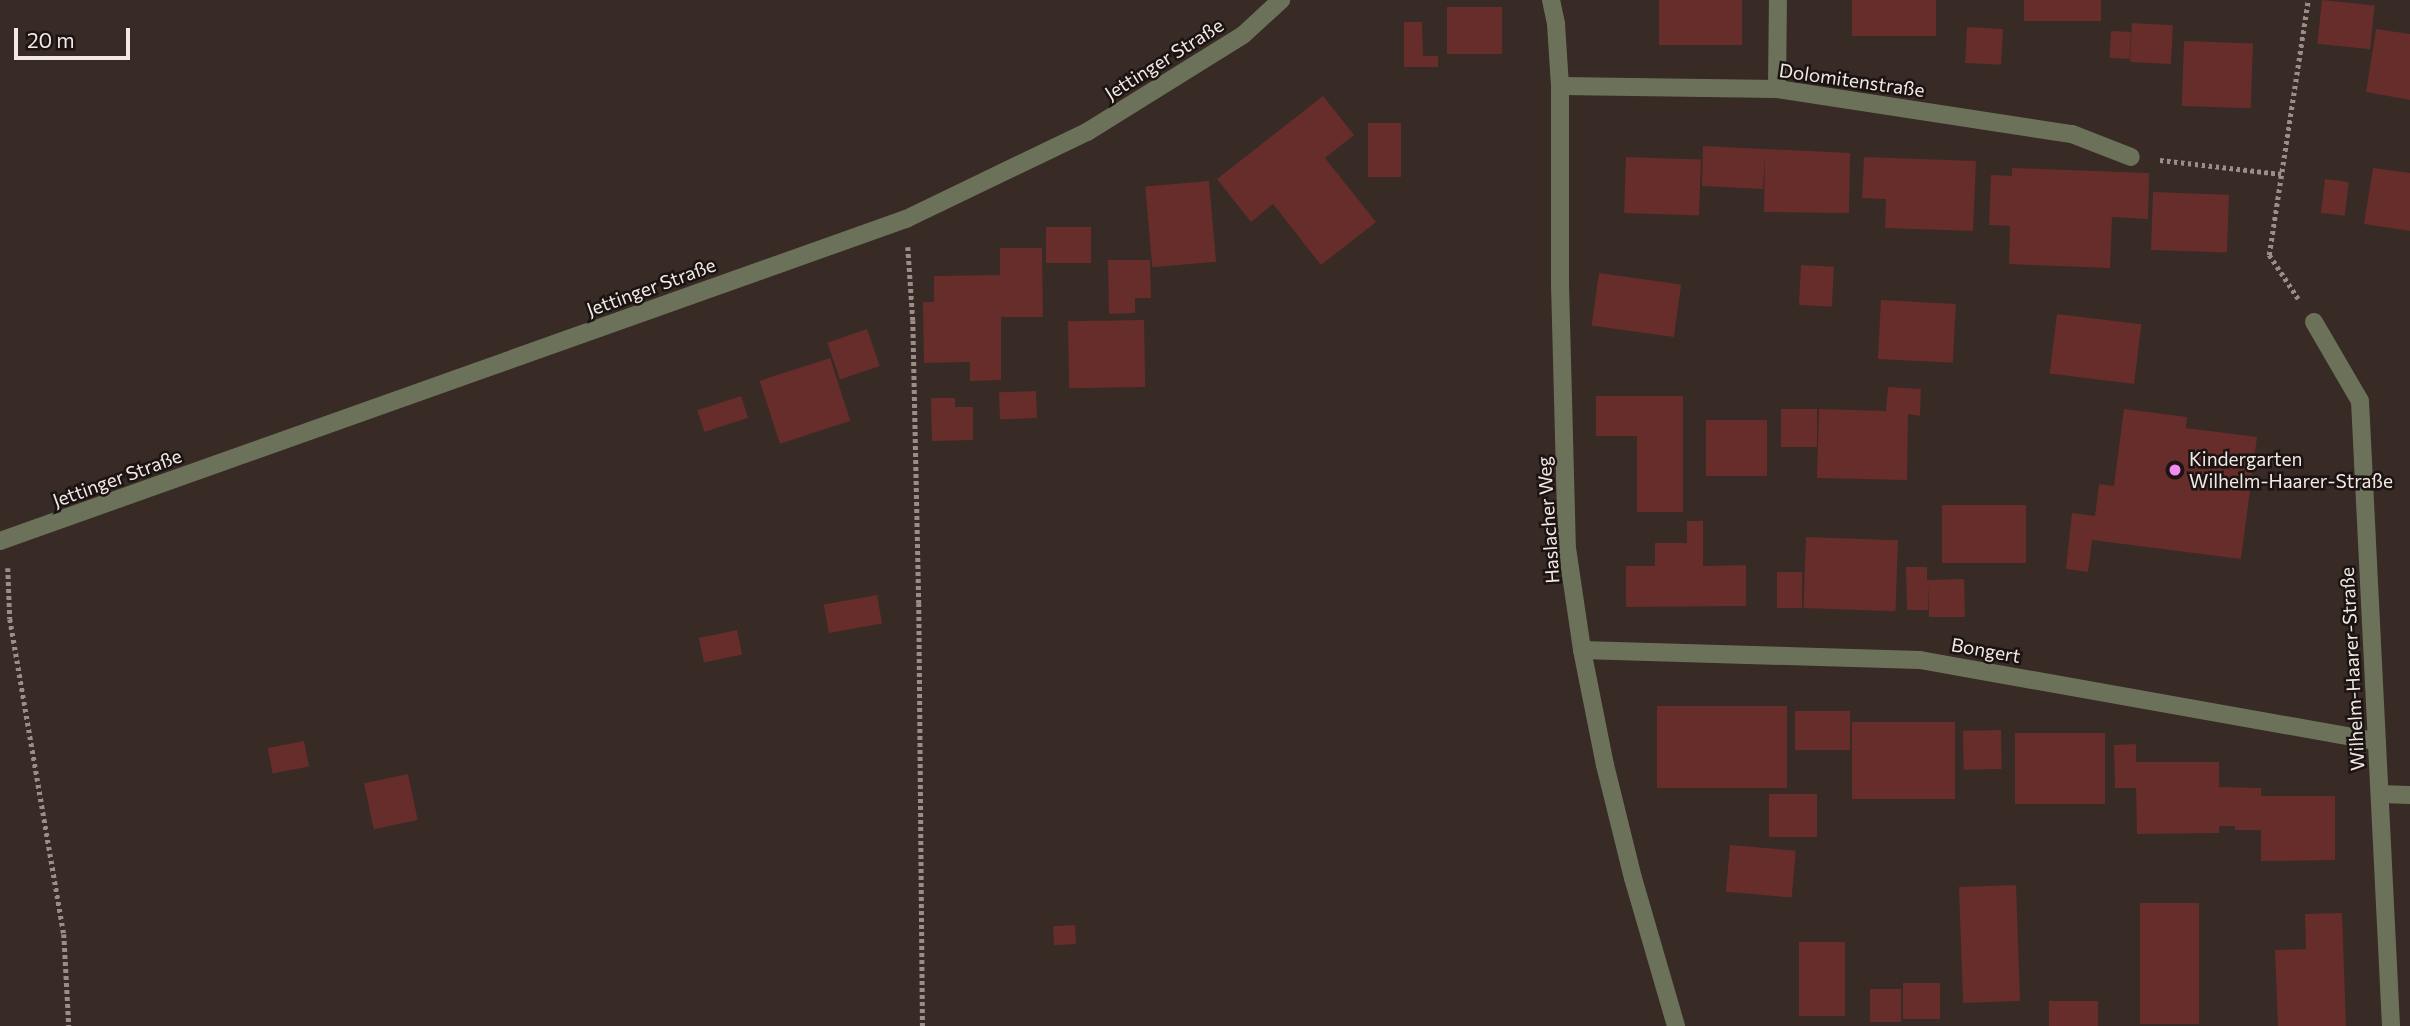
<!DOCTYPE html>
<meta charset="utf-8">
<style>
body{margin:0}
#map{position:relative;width:2410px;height:1026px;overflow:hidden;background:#382a24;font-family:Commissioner,sans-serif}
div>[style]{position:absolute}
.building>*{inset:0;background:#662d2b;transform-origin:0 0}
.path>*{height:4.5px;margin-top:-2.25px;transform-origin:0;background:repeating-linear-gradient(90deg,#998e89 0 3.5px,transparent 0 7px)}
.minor>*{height:18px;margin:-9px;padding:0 9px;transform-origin:9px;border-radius:9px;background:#6c725a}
.dots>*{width:19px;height:19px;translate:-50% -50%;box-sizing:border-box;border:4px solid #1b1412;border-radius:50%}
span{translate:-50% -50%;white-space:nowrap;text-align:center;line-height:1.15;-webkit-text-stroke:5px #1b1412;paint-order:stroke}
.street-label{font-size:19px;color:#f2e9e5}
.poi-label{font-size:19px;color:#f2e9e5}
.left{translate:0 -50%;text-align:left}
.scale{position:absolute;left:14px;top:28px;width:116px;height:32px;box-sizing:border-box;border:4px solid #f2e9e5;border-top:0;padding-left:9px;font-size:21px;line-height:24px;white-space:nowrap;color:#f2e9e5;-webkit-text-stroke:5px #1b1412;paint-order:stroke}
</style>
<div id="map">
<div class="building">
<div style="left:1659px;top:0;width:83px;height:45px"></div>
<div style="left:1852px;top:0;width:84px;height:36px"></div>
<div style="left:2024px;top:0;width:77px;height:21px"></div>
<div style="left:2322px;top:0;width:53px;height:44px;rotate:6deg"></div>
<div style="left:1447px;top:7px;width:55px;height:47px"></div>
<div style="clip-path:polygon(1404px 22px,1422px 22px,1423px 56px,1438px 56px,1438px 67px,1404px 67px)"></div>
<div style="left:2132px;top:23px;width:41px;height:39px;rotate:3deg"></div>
<div style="left:1967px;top:27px;width:36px;height:36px;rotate:3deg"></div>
<div style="clip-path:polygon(2376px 29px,2410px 34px,2410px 100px,2366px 92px)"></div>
<div style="left:2111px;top:31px;width:20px;height:27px;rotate:3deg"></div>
<div style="left:2184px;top:41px;width:69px;height:65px;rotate:2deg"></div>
<div style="clip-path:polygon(1323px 96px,1354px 135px,1325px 158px,1376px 222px,1321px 265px,1273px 204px,1251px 222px,1217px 179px)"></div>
<div style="left:1368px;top:123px;width:33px;height:54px"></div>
<div style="clip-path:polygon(1703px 146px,1850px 153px,1849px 213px,1764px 212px,1765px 155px,1763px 189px,1702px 186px)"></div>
<div style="left:1626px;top:157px;width:75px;height:56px;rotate:2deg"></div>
<div style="clip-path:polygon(1864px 157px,1976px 161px,1973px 231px,1885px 228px,1886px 199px,1862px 198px)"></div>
<div style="clip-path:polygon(2012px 168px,2149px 173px,2148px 219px,2112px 217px,2110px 268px,2009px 264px,2010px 226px,1989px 225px,1991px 175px,2012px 176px)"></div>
<div style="clip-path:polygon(2373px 168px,2410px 173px,2410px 231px,2364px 224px)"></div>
<div style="left:2325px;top:179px;width:24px;height:34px;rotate:7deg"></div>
<div style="left:1209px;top:181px;width:81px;height:64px;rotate:85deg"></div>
<div style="left:2153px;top:192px;width:76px;height:58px;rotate:2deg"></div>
<div style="left:1091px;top:227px;width:36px;height:45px;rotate:90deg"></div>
<div style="clip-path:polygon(1000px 248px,1042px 248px,1043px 317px,1001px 317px,1001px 380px,970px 381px,970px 362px,924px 363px,923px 302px,934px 302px,934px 276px,1000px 275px)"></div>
<div style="clip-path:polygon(1108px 260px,1150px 260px,1151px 298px,1135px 298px,1135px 313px,1109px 314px)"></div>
<div style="left:1801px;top:265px;width:33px;height:40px;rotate:3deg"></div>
<div style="left:1599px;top:273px;width:83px;height:53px;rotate:8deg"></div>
<div style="left:1881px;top:300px;width:75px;height:59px;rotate:3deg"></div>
<div style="left:2057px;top:314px;width:85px;height:60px;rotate:7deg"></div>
<div style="left:1144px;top:320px;width:67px;height:76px;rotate:89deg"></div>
<div style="left:867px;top:329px;width:39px;height:42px;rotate:71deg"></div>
<div style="left:830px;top:358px;width:66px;height:74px;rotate:72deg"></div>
<div style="clip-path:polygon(1888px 387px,1921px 389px,1920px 416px,1908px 414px,1907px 480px,1817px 478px,1819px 409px,1886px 411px)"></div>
<div style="left:1036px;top:391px;width:27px;height:37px;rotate:88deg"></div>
<div style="left:741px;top:396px;width:23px;height:46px;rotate:72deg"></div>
<div style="clip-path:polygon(1596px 396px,1683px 396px,1683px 512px,1637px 512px,1637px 436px,1596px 436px)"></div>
<div style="clip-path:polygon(931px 398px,955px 398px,955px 407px,973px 407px,973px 440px,932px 441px)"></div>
<div style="left:1781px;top:409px;width:36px;height:38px"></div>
<div style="clip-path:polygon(2124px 409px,2187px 417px,2186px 428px,2257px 437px,2241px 559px,2092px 540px,2088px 572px,2066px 569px,2072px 513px,2095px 516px,2099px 484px,2114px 486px)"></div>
<div style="left:1706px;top:420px;width:61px;height:56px"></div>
<div style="left:1942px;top:505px;width:84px;height:58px"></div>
<div style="clip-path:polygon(1687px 521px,1703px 521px,1703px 566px,1746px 565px,1746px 606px,1626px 607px,1626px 566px,1655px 566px,1655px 543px,1687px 543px)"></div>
<div style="left:1806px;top:537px;width:92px;height:71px;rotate:2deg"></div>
<div style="clip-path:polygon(1906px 567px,1927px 567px,1927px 580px,1964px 579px,1965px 617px,1929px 617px,1928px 584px,1928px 610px,1907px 610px)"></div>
<div style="left:1777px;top:572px;width:25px;height:36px"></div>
<div style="left:877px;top:595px;width:29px;height:54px;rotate:80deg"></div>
<div style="left:737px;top:630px;width:25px;height:39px;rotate:78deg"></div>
<div style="left:1787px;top:706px;width:82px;height:130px;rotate:90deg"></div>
<div style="left:1795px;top:711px;width:55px;height:39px"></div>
<div style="left:1852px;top:722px;width:103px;height:77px"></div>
<div style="left:2001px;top:730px;width:39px;height:38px;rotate:89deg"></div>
<div style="left:2105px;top:733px;width:71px;height:90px;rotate:90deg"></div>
<div style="left:304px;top:741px;width:26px;height:37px;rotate:79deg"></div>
<div style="clip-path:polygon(2136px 744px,2136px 762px,2219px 762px,2219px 787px,2261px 788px,2261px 796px,2335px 796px,2335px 860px,2261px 861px,2261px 830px,2235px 830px,2235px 826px,2219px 826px,2219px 833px,2137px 834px,2136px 788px,2115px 788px,2114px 745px)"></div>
<div style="left:408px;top:774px;width:47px;height:45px;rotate:78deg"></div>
<div style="left:1769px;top:794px;width:48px;height:43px"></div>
<div style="left:1730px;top:845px;width:66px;height:47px;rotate:5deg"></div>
<div style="left:2016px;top:885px;width:116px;height:57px;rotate:88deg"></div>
<div style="left:2199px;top:903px;width:121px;height:59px;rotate:90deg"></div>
<div style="clip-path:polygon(2342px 913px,2346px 1026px,2278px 1026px,2275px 950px,2306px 949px,2305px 914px)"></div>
<div style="left:1075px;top:925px;width:19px;height:22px;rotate:87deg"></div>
<div style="left:1799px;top:942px;width:46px;height:74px"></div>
<div style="left:1940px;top:983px;width:36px;height:37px;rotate:90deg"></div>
<div style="left:1870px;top:989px;width:31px;height:33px"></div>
<div style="left:2049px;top:1001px;width:49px;height:25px"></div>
</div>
<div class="path">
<div style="left:2160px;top:160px;width:122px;rotate:6.6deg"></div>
<div style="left:908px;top:247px;width:73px;rotate:86.1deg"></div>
<div style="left:913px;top:320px;width:283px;rotate:88.8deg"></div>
<div style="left:919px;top:603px;width:423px;rotate:89.5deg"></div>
<div style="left:2298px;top:299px;width:53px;rotate:-123.4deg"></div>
<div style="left:2269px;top:255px;width:258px;rotate:-81.3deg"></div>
<div style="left:8px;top:568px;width:51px;rotate:87.8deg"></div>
<div style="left:10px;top:619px;width:320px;rotate:80.3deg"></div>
<div style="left:64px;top:934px;width:92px;rotate:86.9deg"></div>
</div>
<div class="minor">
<div style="left:1551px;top:0;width:25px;rotate:78deg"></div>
<div style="left:1556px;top:24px;width:62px;rotate:86.3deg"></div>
<div style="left:1560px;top:86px;width:198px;rotate:90deg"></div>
<div style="left:1560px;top:284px;width:264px;rotate:88.5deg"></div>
<div style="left:1567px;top:548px;width:103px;rotate:81.6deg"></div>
<div style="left:1582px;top:650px;width:117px;rotate:78.7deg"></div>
<div style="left:1605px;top:765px;width:116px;rotate:76.1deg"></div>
<div style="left:1633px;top:878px;width:154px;rotate:73.8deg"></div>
<div style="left:1560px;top:86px;width:217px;rotate:0.8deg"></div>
<div style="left:1777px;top:89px;width:298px;rotate:8.7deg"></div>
<div style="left:2072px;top:134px;width:63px;rotate:21.3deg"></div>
<div style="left:1777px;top:89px;width:89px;rotate:-89.4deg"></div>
<div style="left:2314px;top:322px;width:91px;rotate:59.8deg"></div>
<div style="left:2360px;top:401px;width:626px;rotate:87.16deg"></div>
<div style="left:0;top:541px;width:962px;rotate:-19.57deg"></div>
<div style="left:906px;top:219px;width:201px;rotate:-25.7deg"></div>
<div style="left:1087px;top:132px;width:184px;rotate:-31.9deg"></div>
<div style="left:1243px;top:35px;width:52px;rotate:-42.6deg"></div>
<div style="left:1582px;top:650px;width:338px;rotate:1.7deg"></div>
<div style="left:1920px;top:660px;width:464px;rotate:10.1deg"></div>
<div style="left:2380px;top:794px;width:30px;rotate:2deg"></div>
</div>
<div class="dots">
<div style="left:2175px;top:470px;background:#f38af2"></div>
</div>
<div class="street-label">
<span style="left:1164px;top:59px;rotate:-32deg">Jettinger Straße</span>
<span style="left:1852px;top:80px;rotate:8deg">Dolomitenstraße</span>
<span style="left:651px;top:287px;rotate:-20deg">Jettinger Straße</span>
<span style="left:117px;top:478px;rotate:-20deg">Jettinger Straße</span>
<span style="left:1548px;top:520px;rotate:-94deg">Haslacher Weg</span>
<span style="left:1986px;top:650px;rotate:10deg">Bongert</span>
<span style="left:2352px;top:669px;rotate:-93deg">Wilhelm-Haarer-Straße</span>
</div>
<div class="poi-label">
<span class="left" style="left:2189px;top:470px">Kindergarten<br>Wilhelm-Haarer-Straße</span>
</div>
<div class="scale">20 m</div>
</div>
